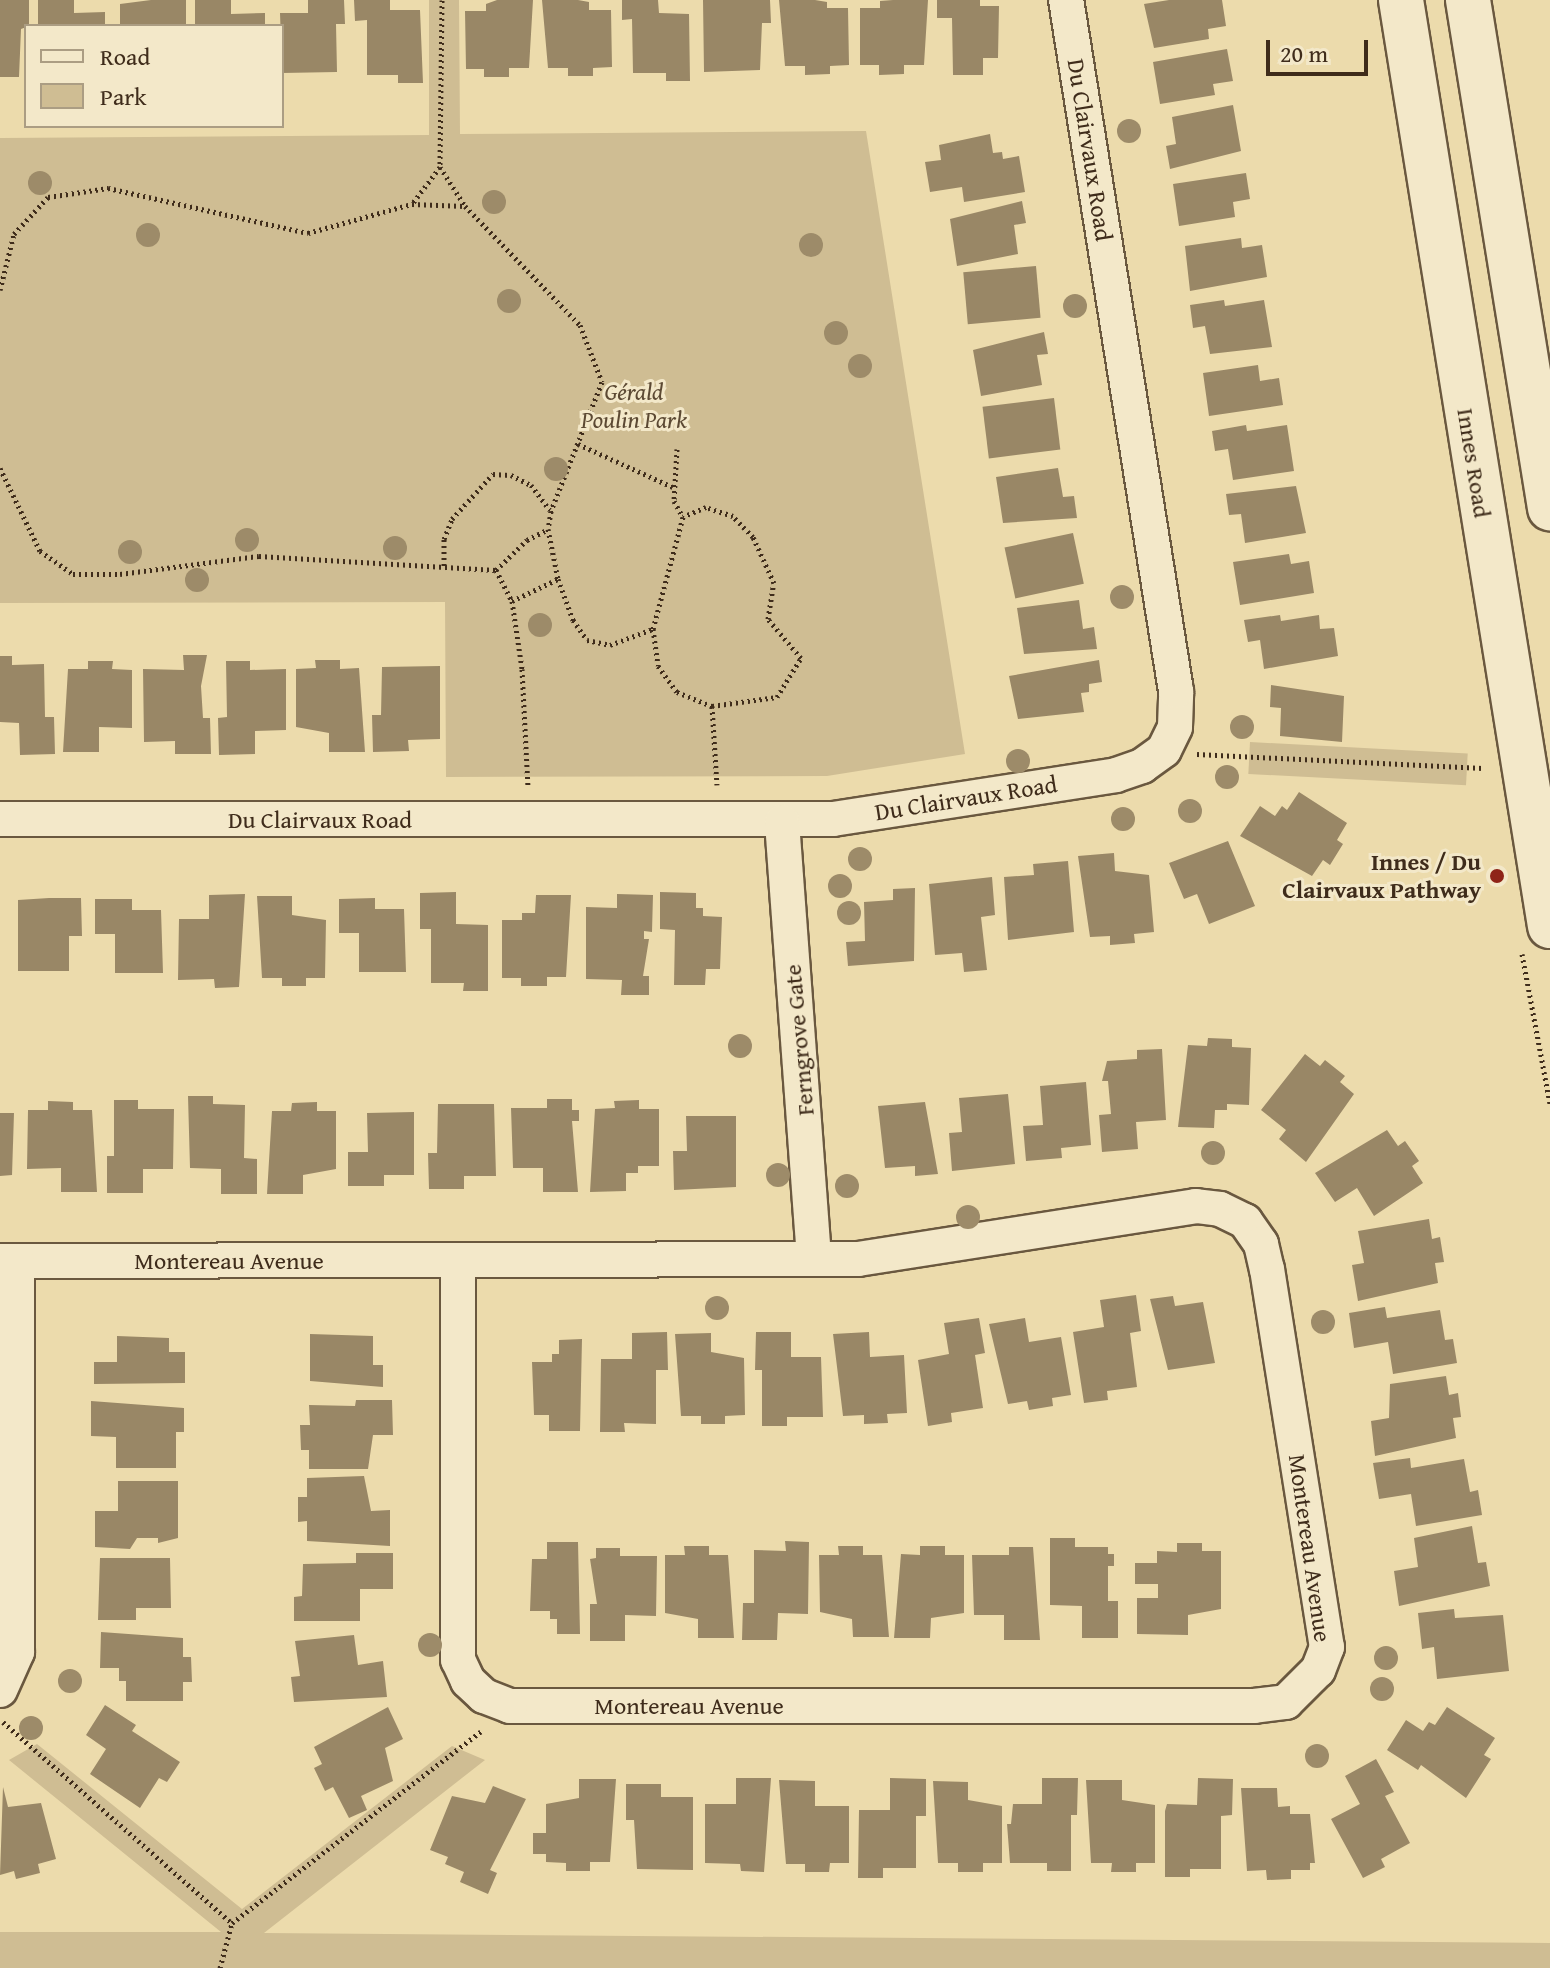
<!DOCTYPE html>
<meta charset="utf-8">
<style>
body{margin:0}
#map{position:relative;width:1550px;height:1968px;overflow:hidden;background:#ecdbac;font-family:"Gentium Book Plus",serif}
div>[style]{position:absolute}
.green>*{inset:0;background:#cfbd93;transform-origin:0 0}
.building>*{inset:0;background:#998766;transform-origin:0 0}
.path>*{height:5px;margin-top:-2.5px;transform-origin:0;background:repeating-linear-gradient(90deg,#3f2c1b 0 2px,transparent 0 6px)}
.roads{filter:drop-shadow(2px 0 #6a583f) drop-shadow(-2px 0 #6a583f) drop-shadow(0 2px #6a583f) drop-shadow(0 -2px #6a583f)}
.minor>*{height:34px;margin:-17px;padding:0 17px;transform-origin:17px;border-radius:17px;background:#f3e8c9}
.secondary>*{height:44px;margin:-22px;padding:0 22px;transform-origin:22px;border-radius:22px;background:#f3e8c9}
.trees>*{width:24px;height:24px;margin:-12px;border-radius:50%;background:#9d8b69}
.dots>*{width:22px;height:22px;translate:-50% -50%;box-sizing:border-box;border:4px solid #f3e8c9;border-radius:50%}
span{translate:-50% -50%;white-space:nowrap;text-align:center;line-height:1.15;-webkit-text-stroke:6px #f3e8c9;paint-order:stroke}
.street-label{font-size:24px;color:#3f2c1b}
.park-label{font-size:24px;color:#5c4933;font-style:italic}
.poi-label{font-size:24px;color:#3f2c1b;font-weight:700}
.right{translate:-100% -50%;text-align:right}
.legend{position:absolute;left:24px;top:24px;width:260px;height:104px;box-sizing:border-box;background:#f3e8c9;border:2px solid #ab9d83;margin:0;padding:10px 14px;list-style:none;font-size:24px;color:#3f2c1b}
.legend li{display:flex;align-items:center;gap:16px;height:40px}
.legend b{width:40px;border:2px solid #ab9d83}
.scale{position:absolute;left:1266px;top:40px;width:102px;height:36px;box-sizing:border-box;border:4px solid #3f2c1b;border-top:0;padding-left:10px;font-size:24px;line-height:28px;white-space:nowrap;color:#3f2c1b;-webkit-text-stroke:6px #f3e8c9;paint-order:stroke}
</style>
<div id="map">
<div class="green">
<div style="clip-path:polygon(429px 0,459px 0,460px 134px,866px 131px,965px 754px,827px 776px,446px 777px,445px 602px,0 603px,0 138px,429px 135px)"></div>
<div style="left:1250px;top:742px;width:218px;height:32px;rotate:3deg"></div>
<div style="clip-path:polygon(37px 1744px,242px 1909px,452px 1746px,485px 1760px,264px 1933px,1550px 1943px,1550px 1968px,0 1968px,0 1932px,221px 1932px,9px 1760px)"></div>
</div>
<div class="building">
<div style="clip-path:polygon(0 0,29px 0,29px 26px,21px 29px,19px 77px,0 77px)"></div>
<div style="clip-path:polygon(38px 0,74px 0,74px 13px,105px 12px,105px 26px,38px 24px)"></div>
<div style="clip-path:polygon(151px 0,186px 0,186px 26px,120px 26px,120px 4px)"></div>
<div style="clip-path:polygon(195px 0,231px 0,231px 14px,265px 13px,265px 26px,195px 25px)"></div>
<div style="clip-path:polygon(308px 0,344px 0,345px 24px,336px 24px,337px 72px,282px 73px,280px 13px,308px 13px)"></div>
<div style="clip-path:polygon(354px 0,390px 0,390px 10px,420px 10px,423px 83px,398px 83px,398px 75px,367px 75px,367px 20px,355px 21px)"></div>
<div style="clip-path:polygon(497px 0,533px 0,529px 68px,509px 68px,509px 77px,484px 77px,484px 69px,466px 69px,465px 11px,486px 11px,486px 4px)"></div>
<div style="clip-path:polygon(542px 0,578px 0,589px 2px,589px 10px,611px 10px,612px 67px,593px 68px,593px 76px,568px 76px,568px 68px,548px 68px)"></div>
<div style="clip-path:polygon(622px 0,658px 0,659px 13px,689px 14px,690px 81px,666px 81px,666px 73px,633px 73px,632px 19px,622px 20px)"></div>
<div style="clip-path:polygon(703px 0,770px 0,771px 23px,762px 23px,760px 70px,704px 72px)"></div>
<div style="clip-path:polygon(779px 0,815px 0,827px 2px,827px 8px,848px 8px,849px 65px,830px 66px,830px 74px,805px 75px,805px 66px,785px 66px)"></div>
<div style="clip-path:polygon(893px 0,928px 0,924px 65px,904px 65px,904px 74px,879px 75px,879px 65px,860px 65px,860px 8px,880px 8px,880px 1px)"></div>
<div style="clip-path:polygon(937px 0,980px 0,980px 6px,999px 6px,998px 58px,983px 58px,983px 75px,953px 75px,952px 18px,937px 18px)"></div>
<div style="clip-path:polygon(1169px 0,1222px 0,1226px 26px,1208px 29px,1209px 39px,1154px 48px,1144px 4px)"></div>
<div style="clip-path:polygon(1227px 49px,1233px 81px,1213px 84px,1215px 95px,1160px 104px,1153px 62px)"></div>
<div style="clip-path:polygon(1233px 105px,1241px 151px,1170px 169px,1166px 146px,1176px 144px,1172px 117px)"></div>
<div style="clip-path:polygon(990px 134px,993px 153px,1002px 152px,1003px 159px,1019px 156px,1025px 192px,964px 202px,962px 187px,930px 192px,925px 162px,941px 160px,939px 145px)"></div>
<div style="clip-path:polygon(1246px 173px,1250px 199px,1233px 202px,1235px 217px,1179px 226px,1173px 184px)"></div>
<div style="clip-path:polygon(1022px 201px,1026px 223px,1014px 225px,1018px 254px,957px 266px,950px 219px)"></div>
<div style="clip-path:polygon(1241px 238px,1242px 248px,1262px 245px,1267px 277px,1190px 291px,1185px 246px)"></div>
<div style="left:1036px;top:266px;width:52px;height:73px;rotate:85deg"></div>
<div style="clip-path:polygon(1224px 300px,1225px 306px,1264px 300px,1272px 347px,1210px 354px,1205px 326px,1193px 328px,1190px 305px)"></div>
<div style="clip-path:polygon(1044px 332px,1048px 354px,1037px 355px,1042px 385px,981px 396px,973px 350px)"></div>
<div style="clip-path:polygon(1258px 365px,1260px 381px,1279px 378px,1283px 405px,1209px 416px,1203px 373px)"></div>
<div style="left:1054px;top:398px;width:52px;height:72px;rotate:83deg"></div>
<div style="clip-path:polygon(1246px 425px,1247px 431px,1287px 425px,1294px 471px,1233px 480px,1228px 449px,1215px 451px,1212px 431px)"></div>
<div style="clip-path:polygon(1058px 468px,1063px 497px,1074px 496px,1077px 518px,1003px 523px,996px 477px)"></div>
<div style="clip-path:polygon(1296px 486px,1306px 533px,1245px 543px,1241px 514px,1229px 515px,1226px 494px)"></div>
<div style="left:1073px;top:533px;width:52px;height:70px;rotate:78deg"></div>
<div style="clip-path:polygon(1289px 554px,1291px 564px,1309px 561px,1314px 593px,1240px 605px,1233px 562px)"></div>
<div style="clip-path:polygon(1079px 600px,1083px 629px,1094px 627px,1097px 649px,1024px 654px,1017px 608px)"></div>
<div style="clip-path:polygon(1280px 615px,1281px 621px,1319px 615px,1320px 629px,1334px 628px,1338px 656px,1264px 669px,1260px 640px,1248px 642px,1244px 620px)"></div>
<div style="clip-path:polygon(183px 655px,207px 655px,201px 686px,203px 718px,210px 718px,211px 754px,175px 754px,175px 741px,144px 742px,143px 669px,184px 670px)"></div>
<div style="clip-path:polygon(0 656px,12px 656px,12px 665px,44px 664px,45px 717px,54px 717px,55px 754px,20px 755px,19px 723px,0 722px)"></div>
<div style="clip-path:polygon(315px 660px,340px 660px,340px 669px,359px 668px,365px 752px,329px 752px,329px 733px,296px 727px,296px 669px,316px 668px)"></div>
<div style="clip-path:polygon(1099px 660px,1102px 682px,1089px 684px,1089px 692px,1081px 693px,1084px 712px,1018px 719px,1009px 676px)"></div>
<div style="clip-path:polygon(88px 661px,113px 661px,112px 669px,132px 670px,132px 728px,99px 727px,99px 752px,63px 752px,68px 669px,88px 669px)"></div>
<div style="clip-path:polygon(226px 661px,250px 661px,250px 670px,286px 669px,286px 730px,255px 731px,255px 754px,219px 755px,218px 718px,227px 717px)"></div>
<div style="clip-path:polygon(440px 666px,440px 739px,408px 740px,409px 751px,373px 752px,372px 715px,381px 715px,382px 667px)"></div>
<div style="clip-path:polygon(1271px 685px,1344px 696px,1342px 742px,1280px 736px,1281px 708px,1270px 707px)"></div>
<div style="clip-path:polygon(1299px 792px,1347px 823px,1337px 840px,1343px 844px,1330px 865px,1323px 860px,1312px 876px,1240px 836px,1260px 806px,1275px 816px,1282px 806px,1287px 810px)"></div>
<div style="clip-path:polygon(1228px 841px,1255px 906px,1209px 924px,1197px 894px,1184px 899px,1169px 863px)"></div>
<div style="clip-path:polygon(1114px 853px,1115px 871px,1149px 875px,1154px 932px,1134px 934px,1135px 943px,1110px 945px,1110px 936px,1090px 937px,1078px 856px)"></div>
<div style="clip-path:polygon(1068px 861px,1074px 932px,1008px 940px,1004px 877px,1034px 875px,1033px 864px)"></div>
<div style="clip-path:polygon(992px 877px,995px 915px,981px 917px,987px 970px,964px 972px,962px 953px,935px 955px,929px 884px)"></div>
<div style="clip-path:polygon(915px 888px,914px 961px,848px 966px,846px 942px,865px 941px,864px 902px,893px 900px,893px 889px)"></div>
<div style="clip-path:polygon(456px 892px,456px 924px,488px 925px,488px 991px,463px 991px,464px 983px,431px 983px,431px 929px,420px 929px,420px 893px)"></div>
<div style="clip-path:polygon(660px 892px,696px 893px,696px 908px,703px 908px,703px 916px,722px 917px,720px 969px,706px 969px,705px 985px,674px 985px,675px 930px,660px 929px)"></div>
<div style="clip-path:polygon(245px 894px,239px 987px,215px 988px,214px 979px,178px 980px,179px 919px,209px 919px,209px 895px)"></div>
<div style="clip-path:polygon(617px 894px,653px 895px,652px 932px,644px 931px,644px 939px,649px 939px,643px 976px,649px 976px,649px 995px,621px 995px,622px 980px,586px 979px,586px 907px,617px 908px)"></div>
<div style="clip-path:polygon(536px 895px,571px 895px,566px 977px,547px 977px,547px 986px,521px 986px,521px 978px,502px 978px,502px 920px,522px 920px,522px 913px,535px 913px)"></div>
<div style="clip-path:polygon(257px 896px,292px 896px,292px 915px,326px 920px,325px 978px,306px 978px,306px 986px,282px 986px,282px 978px,262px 978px)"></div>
<div style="clip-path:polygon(49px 898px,81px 898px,82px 936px,69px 936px,69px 971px,18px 971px,18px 900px)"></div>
<div style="clip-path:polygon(375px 898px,375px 909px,404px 909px,406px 972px,359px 972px,359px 933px,339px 933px,339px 899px)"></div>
<div style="clip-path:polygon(95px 899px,132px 899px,132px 910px,161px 910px,163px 973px,115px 973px,115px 934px,95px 934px)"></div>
<div style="clip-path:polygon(1208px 1038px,1232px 1039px,1232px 1047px,1251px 1048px,1249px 1105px,1227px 1104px,1227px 1110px,1215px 1110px,1214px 1128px,1178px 1127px,1188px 1045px,1207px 1046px)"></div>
<div style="clip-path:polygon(1162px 1049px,1166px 1120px,1136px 1122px,1138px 1149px,1102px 1152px,1099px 1115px,1111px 1114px,1108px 1081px,1102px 1081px,1107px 1061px,1137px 1059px,1137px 1050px)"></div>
<div style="clip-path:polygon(1305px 1054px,1320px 1066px,1325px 1060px,1345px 1076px,1340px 1082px,1354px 1094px,1306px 1162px,1279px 1139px,1286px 1130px,1261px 1110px)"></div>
<div style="clip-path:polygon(1086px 1082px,1091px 1145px,1061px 1148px,1062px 1158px,1026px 1161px,1023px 1126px,1043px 1125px,1040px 1086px)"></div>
<div style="clip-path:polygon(1008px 1094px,1015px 1164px,952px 1171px,949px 1133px,962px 1132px,959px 1098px)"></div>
<div style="clip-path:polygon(188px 1096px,213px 1096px,213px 1104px,245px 1105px,244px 1158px,257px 1159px,257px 1194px,221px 1194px,221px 1169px,190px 1168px)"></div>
<div style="clip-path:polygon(547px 1099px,572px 1099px,572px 1110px,579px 1110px,579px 1121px,572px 1121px,578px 1192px,543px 1192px,543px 1168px,513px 1168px,511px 1108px,547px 1108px)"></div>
<div style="clip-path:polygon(114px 1100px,138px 1100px,138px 1109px,174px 1109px,173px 1169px,143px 1169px,143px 1193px,107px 1193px,107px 1156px,114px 1156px)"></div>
<div style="clip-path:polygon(639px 1100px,639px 1109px,659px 1109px,659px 1166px,638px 1166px,638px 1173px,626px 1173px,626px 1191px,590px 1192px,595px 1109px,615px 1108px,614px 1101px)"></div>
<div style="clip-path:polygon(48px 1101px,73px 1102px,73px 1110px,92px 1110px,97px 1192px,61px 1192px,61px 1168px,27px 1169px,28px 1110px,48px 1110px)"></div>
<div style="clip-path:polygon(317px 1102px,317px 1111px,336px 1111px,336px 1169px,303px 1175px,303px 1194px,267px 1194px,272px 1111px,291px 1111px,292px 1103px)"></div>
<div style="clip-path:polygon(925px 1102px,938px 1174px,915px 1176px,915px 1166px,885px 1168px,878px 1106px)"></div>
<div style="clip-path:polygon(438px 1104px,494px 1104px,496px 1176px,464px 1176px,464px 1189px,429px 1189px,428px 1153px,437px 1153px)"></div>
<div style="clip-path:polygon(414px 1112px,414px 1175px,384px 1175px,384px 1186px,348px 1186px,348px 1152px,368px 1152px,367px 1113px)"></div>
<div style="clip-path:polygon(0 1113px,14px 1113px,12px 1175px,0 1176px)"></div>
<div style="clip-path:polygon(686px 1116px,736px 1116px,736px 1187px,674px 1190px,673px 1151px,687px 1151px)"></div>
<div style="clip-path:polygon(1387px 1130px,1398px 1146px,1405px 1141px,1419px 1161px,1412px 1166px,1423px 1183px,1374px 1216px,1357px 1188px,1335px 1202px,1315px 1173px)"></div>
<div style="clip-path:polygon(1429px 1219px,1432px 1239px,1440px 1237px,1444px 1262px,1435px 1263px,1438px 1283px,1358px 1301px,1352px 1265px,1364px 1263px,1358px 1231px)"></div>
<div style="clip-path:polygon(1136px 1295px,1141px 1331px,1130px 1333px,1137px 1387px,1107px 1391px,1108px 1400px,1084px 1403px,1073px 1332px,1104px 1327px,1100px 1300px)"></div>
<div style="clip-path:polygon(1173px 1296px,1175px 1306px,1203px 1302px,1215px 1363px,1168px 1370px,1150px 1299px)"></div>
<div style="clip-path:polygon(1385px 1307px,1387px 1318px,1440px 1310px,1445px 1340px,1453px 1339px,1457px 1363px,1393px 1374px,1388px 1342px,1354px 1348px,1349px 1313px)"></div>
<div style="clip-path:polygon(979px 1318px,985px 1353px,975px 1355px,983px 1408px,951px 1413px,952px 1422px,928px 1426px,918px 1360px,949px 1354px,944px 1323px)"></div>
<div style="clip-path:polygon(1025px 1318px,1029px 1342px,1061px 1337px,1071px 1395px,1052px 1398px,1053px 1406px,1029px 1410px,1027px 1401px,1008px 1404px,989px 1324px)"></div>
<div style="clip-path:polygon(667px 1332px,668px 1370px,656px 1370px,656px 1424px,624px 1423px,625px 1432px,600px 1432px,601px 1359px,632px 1359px,632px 1333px)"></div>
<div style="clip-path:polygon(756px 1332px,791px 1332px,791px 1357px,821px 1357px,823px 1417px,787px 1417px,787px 1426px,762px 1426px,762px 1370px,755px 1370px)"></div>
<div style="clip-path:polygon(869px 1332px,870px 1357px,904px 1355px,907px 1413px,887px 1414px,888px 1423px,864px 1424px,864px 1415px,843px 1416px,833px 1334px)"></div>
<div style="clip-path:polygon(711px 1333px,711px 1352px,744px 1358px,745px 1415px,725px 1416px,725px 1424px,701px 1424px,701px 1416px,681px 1416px,675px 1334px)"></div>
<div style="clip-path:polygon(310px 1334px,373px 1336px,373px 1365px,383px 1365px,383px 1387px,310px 1381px)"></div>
<div style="clip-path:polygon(117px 1336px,169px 1338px,169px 1352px,185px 1352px,185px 1383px,94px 1384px,94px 1362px,117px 1362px)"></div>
<div style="clip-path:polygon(582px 1339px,580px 1431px,549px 1431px,549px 1415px,534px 1415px,532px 1362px,552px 1362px,552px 1354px,559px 1354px,559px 1340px)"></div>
<div style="clip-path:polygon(1446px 1376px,1449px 1395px,1458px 1393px,1461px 1417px,1453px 1418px,1456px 1438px,1375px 1456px,1371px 1421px,1389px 1418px,1390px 1384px)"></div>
<div style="clip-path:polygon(356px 1400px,392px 1400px,393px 1435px,373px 1435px,368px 1469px,309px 1469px,309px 1450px,301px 1450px,300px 1425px,310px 1425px,309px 1405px,355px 1406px)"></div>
<div style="clip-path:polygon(91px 1401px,184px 1408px,184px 1432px,176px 1432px,176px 1468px,116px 1468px,116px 1437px,91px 1436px)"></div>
<div style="clip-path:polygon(1410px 1458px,1411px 1468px,1464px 1459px,1470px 1492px,1478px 1490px,1482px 1515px,1416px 1526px,1411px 1494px,1379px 1499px,1373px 1463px)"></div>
<div style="clip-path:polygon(364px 1476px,371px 1511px,390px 1510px,390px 1546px,307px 1541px,307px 1521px,298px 1522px,298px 1497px,307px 1497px,307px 1478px)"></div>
<div style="clip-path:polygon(118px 1481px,178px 1481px,178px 1538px,158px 1543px,158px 1538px,137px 1538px,130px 1549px,95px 1547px,95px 1511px,118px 1511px)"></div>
<div style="clip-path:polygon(1472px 1526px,1478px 1563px,1486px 1562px,1490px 1586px,1399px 1606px,1394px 1571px,1418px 1567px,1414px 1538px)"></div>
<div style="clip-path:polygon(1050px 1538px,1075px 1538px,1075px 1547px,1108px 1547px,1108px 1554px,1114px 1554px,1114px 1566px,1108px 1566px,1108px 1601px,1118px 1601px,1118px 1638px,1082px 1638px,1082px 1606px,1050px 1605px)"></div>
<div style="clip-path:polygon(785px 1541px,809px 1542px,808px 1614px,778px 1613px,777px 1640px,742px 1640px,743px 1603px,754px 1603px,754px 1550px,786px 1551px)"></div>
<div style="clip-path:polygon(547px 1542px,578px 1542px,580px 1634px,557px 1634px,557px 1619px,550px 1619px,550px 1611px,530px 1611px,532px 1559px,547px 1559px)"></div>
<div style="clip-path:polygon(1177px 1543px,1202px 1543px,1202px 1551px,1221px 1551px,1221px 1609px,1188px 1615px,1188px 1635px,1137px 1634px,1137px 1598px,1158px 1598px,1158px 1584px,1135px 1584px,1135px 1563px,1157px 1563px,1157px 1551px,1177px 1552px)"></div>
<div style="clip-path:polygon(684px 1546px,709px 1546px,709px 1555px,728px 1555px,734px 1638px,698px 1638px,698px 1619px,665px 1613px,665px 1555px,685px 1555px)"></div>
<div style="clip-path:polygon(838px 1546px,863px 1546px,863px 1555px,882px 1555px,889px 1637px,853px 1637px,852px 1619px,820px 1612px,819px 1555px,839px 1555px)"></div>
<div style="clip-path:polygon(920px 1546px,945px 1546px,945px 1555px,964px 1555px,964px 1613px,931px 1618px,930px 1638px,894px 1638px,901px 1554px,920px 1555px)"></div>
<div style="clip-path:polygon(1009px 1547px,1033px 1547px,1040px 1640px,1004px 1640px,1004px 1615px,974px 1615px,972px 1555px,1009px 1555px)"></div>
<div style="clip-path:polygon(596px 1548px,620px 1548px,620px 1556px,657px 1556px,656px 1616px,625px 1615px,625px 1641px,590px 1641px,590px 1604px,597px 1604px,590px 1559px,596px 1558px)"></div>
<div style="clip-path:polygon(356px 1553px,393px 1553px,393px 1589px,360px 1589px,360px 1621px,294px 1621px,294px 1597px,302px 1596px,303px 1564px,356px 1563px)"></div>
<div style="clip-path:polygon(100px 1558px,170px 1558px,171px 1608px,136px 1608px,136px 1620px,98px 1620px)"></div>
<div style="clip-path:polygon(1454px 1609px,1455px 1618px,1503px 1615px,1509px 1671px,1437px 1679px,1434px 1647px,1422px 1649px,1418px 1613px)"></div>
<div style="clip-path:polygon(101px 1632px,183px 1638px,183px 1657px,191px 1657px,192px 1682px,183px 1682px,183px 1701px,126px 1701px,126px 1681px,119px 1681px,119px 1668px,100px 1668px)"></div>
<div style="clip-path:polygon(354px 1635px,358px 1665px,383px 1661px,387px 1697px,294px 1702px,291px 1677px,300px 1676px,295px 1641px)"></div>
<div style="clip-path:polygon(105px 1705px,136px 1725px,132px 1731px,180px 1762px,167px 1782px,159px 1778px,140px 1808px,90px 1774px,106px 1749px,86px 1735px)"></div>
<div style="clip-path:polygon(388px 1707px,403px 1739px,385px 1748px,393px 1781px,361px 1796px,367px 1810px,349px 1818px,333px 1787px,325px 1791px,314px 1768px,322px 1764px,314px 1747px)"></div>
<div style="clip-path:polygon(1447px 1707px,1495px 1738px,1484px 1755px,1491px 1759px,1466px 1798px,1421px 1765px,1418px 1770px,1387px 1750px,1406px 1720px,1423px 1731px,1429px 1722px,1435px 1725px)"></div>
<div style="clip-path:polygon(1376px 1759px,1394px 1792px,1385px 1796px,1410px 1843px,1381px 1859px,1385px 1867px,1363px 1878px,1331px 1819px,1360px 1804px,1345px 1776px)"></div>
<div style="clip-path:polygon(736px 1778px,771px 1778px,764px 1872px,741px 1871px,740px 1864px,705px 1863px,705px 1804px,736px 1804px)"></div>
<div style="clip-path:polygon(890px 1778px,926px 1779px,926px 1816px,916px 1816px,916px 1868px,883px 1868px,883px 1878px,858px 1878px,859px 1810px,890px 1810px)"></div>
<div style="clip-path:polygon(1042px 1778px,1078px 1778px,1077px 1815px,1071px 1815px,1071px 1871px,1047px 1871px,1047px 1863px,1010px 1863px,1007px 1824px,1011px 1824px,1013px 1804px,1042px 1804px)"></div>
<div style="clip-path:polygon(1198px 1778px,1233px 1779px,1232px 1815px,1221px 1816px,1221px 1869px,1190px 1869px,1190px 1877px,1165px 1877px,1165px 1811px,1167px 1804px,1197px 1805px)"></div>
<div style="clip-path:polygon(579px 1779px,616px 1779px,610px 1862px,590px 1862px,590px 1871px,566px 1871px,566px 1863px,546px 1862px,546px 1854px,533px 1854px,533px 1833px,546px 1833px,546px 1804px,579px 1798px)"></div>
<div style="clip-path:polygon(779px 1780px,815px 1781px,815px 1806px,849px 1806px,849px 1863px,830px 1863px,829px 1872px,805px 1872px,805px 1864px,786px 1864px)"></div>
<div style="clip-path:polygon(1086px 1780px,1122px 1780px,1122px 1800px,1155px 1805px,1155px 1863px,1136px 1863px,1136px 1872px,1111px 1872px,1112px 1863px,1091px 1863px)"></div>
<div style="clip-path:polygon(933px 1781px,968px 1782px,968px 1800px,1002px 1806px,1002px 1863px,983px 1863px,983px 1872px,958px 1872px,958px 1863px,938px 1863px)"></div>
<div style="clip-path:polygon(626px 1784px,661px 1784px,661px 1797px,693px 1797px,693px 1870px,637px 1869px,634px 1820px,626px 1820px)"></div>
<div style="clip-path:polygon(493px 1786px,526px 1799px,490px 1870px,497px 1873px,488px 1894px,460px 1882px,464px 1872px,445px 1864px,448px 1857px,430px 1850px,452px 1796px,485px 1803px)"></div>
<div style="clip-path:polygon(3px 1787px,8px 1807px,41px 1803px,56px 1859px,38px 1864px,40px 1873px,16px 1879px,14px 1871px,0 1875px)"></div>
<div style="clip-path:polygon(1241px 1788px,1277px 1788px,1278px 1807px,1290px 1806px,1290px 1814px,1310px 1814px,1315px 1863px,1310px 1863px,1310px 1870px,1291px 1870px,1291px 1879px,1267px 1880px,1266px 1870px,1247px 1871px)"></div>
</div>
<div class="path">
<div style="left:442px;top:0;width:167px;rotate:90.7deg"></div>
<div style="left:440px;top:167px;width:46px;rotate:57.3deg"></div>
<div style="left:465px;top:206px;width:165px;rotate:46deg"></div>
<div style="left:580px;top:325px;width:61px;rotate:68.9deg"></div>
<div style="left:602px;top:382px;width:139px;rotate:111.6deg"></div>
<div style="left:551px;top:511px;width:18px;rotate:99deg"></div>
<div style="left:548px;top:529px;width:51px;rotate:78.7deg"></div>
<div style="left:558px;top:579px;width:44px;rotate:69.9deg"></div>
<div style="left:573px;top:620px;width:24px;rotate:55deg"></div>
<div style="left:587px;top:640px;width:24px;rotate:12deg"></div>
<div style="left:610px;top:645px;width:46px;rotate:-20.4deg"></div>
<div style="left:440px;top:167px;width:46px;rotate:127.1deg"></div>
<div style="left:412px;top:204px;width:53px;rotate:2.2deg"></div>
<div style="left:0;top:290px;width:58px;rotate:-76deg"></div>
<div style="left:14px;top:234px;width:50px;rotate:-47.4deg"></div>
<div style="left:48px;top:197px;width:61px;rotate:-8.5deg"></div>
<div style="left:108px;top:188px;width:205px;rotate:12.7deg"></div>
<div style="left:308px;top:233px;width:108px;rotate:-15.6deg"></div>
<div style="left:578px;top:444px;width:104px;rotate:24.4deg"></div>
<div style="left:677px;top:449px;width:52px;rotate:93.3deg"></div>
<div style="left:674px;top:501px;width:18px;rotate:61deg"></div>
<div style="left:683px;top:517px;width:116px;rotate:105deg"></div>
<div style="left:653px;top:629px;width:37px;rotate:82deg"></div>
<div style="left:658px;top:666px;width:32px;rotate:54deg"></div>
<div style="left:677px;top:692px;width:38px;rotate:22deg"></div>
<div style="left:712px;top:706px;width:66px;rotate:-7.9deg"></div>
<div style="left:777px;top:697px;width:46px;rotate:-58.4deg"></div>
<div style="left:801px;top:658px;width:51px;rotate:-130.2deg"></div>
<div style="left:768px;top:619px;width:36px;rotate:-81deg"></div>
<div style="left:774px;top:583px;width:51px;rotate:-114.5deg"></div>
<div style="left:753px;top:537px;width:29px;rotate:-134deg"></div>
<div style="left:733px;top:516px;width:28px;rotate:-162deg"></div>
<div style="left:706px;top:507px;width:25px;rotate:157deg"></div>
<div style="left:0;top:468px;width:92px;rotate:64.3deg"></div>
<div style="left:40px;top:551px;width:40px;rotate:34.9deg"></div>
<div style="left:73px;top:574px;width:47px"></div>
<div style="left:120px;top:574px;width:140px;rotate:-7.4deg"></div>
<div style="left:259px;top:556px;width:237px;rotate:3.4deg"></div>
<div style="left:496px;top:570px;width:43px;rotate:-44.1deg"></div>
<div style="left:527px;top:540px;width:22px;rotate:-27deg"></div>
<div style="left:444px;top:566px;width:27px;rotate:-90deg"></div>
<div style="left:444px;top:539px;width:22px;rotate:-68deg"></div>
<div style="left:452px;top:519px;width:61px;rotate:-47.7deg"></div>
<div style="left:493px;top:474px;width:18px;rotate:3deg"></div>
<div style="left:511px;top:475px;width:22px;rotate:27deg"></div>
<div style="left:531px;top:485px;width:31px;rotate:53deg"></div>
<div style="left:496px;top:570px;width:35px;rotate:63deg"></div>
<div style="left:512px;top:601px;width:69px;rotate:81.6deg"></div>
<div style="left:522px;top:669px;width:119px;rotate:87.1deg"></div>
<div style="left:512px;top:601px;width:51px;rotate:-25.6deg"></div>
<div style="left:712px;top:706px;width:79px;rotate:86.4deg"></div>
<div style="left:1197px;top:754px;width:286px;rotate:2.8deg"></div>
<div style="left:1522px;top:954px;width:152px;rotate:79.4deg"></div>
<div style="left:3px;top:1722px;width:305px;rotate:41.3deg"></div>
<div style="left:232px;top:1923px;width:314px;rotate:-37.6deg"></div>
<div style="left:220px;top:1968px;width:47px;rotate:-75.1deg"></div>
</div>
<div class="roads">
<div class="minor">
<div style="left:0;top:819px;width:833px"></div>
<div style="left:833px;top:819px;width:286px;rotate:-8.8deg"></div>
<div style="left:1116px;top:775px;width:28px;rotate:-19deg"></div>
<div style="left:1142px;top:766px;width:27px;rotate:-36deg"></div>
<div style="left:1164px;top:750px;width:25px;rotate:-64deg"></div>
<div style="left:1175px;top:727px;width:36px;rotate:-88deg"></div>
<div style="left:1176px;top:691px;width:700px;rotate:-99.04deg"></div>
<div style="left:782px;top:822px;width:437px;rotate:85.8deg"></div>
<div style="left:0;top:1261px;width:858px;rotate:-0.13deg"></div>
<div style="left:858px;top:1259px;width:342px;rotate:-8.9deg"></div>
<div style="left:1196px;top:1206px;width:24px;rotate:7deg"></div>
<div style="left:1220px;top:1209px;width:28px;rotate:26deg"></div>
<div style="left:1245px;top:1221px;width:28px;rotate:55deg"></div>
<div style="left:1261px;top:1244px;width:26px;rotate:77deg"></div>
<div style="left:1267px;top:1269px;width:383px;rotate:81deg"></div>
<div style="left:1327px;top:1647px;width:25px;rotate:111deg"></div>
<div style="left:1318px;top:1670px;width:45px;rotate:135deg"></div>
<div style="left:1286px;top:1702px;width:32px;rotate:173deg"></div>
<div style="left:1254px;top:1706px;width:744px;rotate:180deg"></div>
<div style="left:510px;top:1706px;width:28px;rotate:-159deg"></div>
<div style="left:484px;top:1696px;width:22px;rotate:-137deg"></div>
<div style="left:468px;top:1681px;width:23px;rotate:-115deg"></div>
<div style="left:458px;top:1660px;width:399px;rotate:-90deg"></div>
<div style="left:0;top:1690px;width:42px;rotate:-65.9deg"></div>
<div style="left:17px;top:1652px;width:391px;rotate:-90deg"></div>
</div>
<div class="secondary">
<div style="left:1401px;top:0;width:938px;rotate:80.86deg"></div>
<div style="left:1468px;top:0;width:515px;rotate:80.83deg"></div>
</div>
</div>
<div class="trees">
<div style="left:1129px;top:131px"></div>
<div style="left:40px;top:183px"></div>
<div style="left:494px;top:202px"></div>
<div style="left:148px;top:235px"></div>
<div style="left:811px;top:245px"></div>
<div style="left:509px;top:301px"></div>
<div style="left:1075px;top:306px"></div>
<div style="left:836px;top:333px"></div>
<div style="left:860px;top:366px"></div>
<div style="left:556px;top:469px"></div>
<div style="left:247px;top:540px"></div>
<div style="left:395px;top:548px"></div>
<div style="left:130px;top:552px"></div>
<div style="left:197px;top:580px"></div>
<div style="left:1122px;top:597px"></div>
<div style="left:540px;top:625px"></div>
<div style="left:1242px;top:727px"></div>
<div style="left:1018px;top:761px"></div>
<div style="left:1227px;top:777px"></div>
<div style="left:1190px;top:811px"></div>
<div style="left:1123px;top:819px"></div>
<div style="left:860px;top:859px"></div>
<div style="left:840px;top:886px"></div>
<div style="left:849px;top:913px"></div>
<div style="left:740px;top:1046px"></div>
<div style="left:1213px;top:1153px"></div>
<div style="left:778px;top:1175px"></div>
<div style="left:847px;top:1186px"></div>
<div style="left:968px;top:1217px"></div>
<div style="left:717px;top:1308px"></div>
<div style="left:1323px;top:1322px"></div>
<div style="left:430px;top:1645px"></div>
<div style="left:1386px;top:1658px"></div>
<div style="left:70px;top:1681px"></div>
<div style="left:1382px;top:1689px"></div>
<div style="left:31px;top:1728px"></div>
<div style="left:1317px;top:1756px"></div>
</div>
<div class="dots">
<div style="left:1497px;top:876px;background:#8f2418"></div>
</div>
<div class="street-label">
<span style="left:1090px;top:150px;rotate:81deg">Du Clairvaux Road</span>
<span style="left:1474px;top:463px;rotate:81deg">Innes Road</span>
<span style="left:966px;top:798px;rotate:-9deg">Du Clairvaux Road</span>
<span style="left:320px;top:820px">Du Clairvaux Road</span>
<span style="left:799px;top:1040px;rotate:-95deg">Ferngrove Gate</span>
<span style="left:229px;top:1261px">Montereau Avenue</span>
<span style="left:1310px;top:1548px;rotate:82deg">Montereau Avenue</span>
<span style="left:689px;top:1706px">Montereau Avenue</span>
</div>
<div class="park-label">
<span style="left:634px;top:406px">Gérald<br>Poulin Park</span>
</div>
<div class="poi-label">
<span class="right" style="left:1481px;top:876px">Innes / Du<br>Clairvaux Pathway</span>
</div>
<ul class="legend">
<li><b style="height:10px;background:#f3e8c9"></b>Road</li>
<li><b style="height:22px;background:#cfbd93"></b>Park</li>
</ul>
<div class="scale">20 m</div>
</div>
